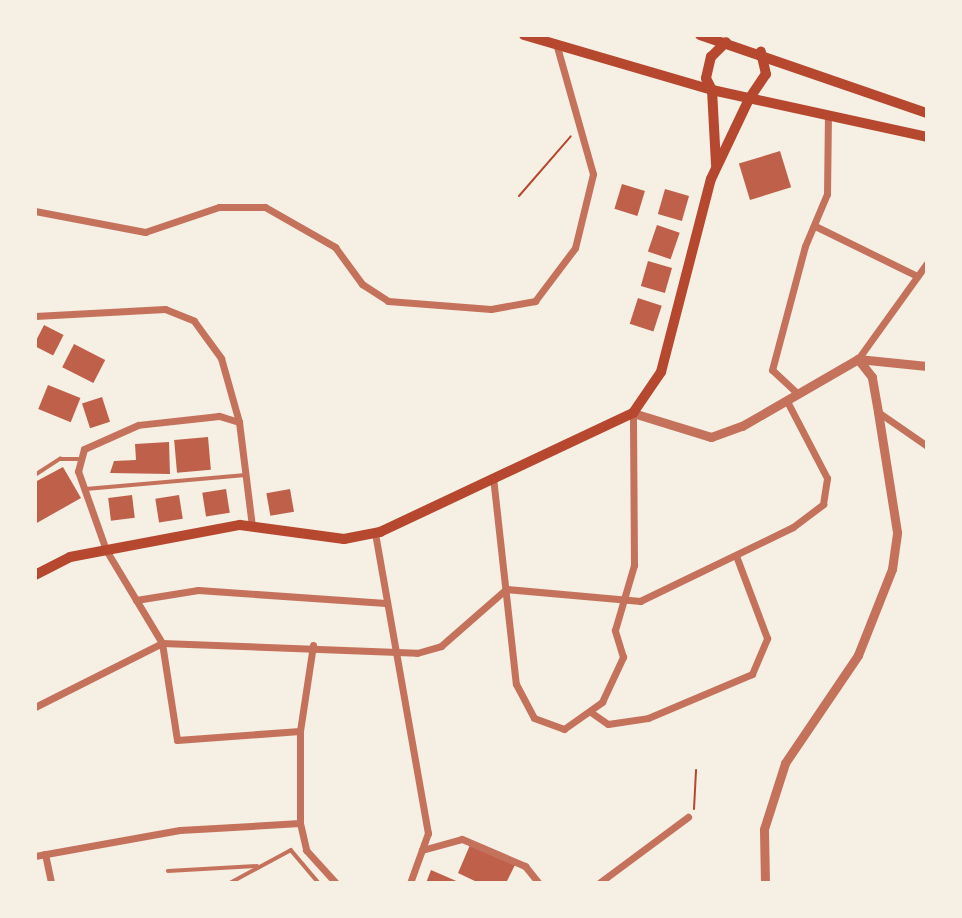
<!DOCTYPE html>
<style>
body{margin:0}
#map{position:relative;width:962px;height:918px;overflow:hidden;background:#f6efe4;font-family:"Asap Condensed",sans-serif}
div>[style]{position:absolute}
.building>*{inset:0;background:#bf614a;transform-origin:0 0}
.path>*{height:2px;margin:-1px;padding:0 1px;transform-origin:1px;border-radius:1px;background:#b5482f}
.service>*{height:3.5px;margin:-1.75px;padding:0 1.75px;transform-origin:1.75px;border-radius:1.75px;background:#c5725c}
.minor>*{height:7px;margin:-3.5px;padding:0 3.5px;transform-origin:3.5px;border-radius:3.5px;background:#c5725c}
.tertiary>*{height:9px;margin:-4.5px;padding:0 4.5px;transform-origin:4.5px;border-radius:4.5px;background:#c5725c}
.secondary>*{height:10px;margin:-5px;padding:0 5px;transform-origin:5px;border-radius:5px;background:#b5482f}
.trunk>*{height:10px;margin:-5px;padding:0 5px;transform-origin:5px;border-radius:5px;background:#b5482f}
span{translate:-50% -50%;white-space:nowrap;text-align:center;line-height:1.15;-webkit-text-stroke:5px #f6efe4;paint-order:stroke}
.frame{position:absolute;inset:0;border:37px solid #f6efe4;pointer-events:none}
</style>
<div id="map">
<div class="building">
<div style="left:780px;top:151px;width:38px;height:43px;rotate:73deg"></div>
<div style="left:622px;top:184px;width:24px;height:26px;rotate:17deg"></div>
<div style="left:665px;top:189px;width:25px;height:26px;rotate:16deg"></div>
<div style="left:657px;top:225px;width:24px;height:28px;rotate:19deg"></div>
<div style="left:648px;top:261px;width:25px;height:26px;rotate:16deg"></div>
<div style="left:638px;top:298px;width:25px;height:27px;rotate:18deg"></div>
<div style="left:44px;top:325px;width:22px;height:23px;rotate:27deg"></div>
<div style="left:74px;top:344px;width:35px;height:26px;rotate:27deg"></div>
<div style="left:48px;top:385px;width:35px;height:26px;rotate:22deg"></div>
<div style="left:102px;top:397px;width:26px;height:21px;rotate:72deg"></div>
<div style="left:208px;top:437px;width:33px;height:34px;rotate:85deg"></div>
<div style="clip-path:polygon(169px 442px,170px 474px,110px 473px,114px 461px,136px 460px,135px 444px)"></div>
<div style="clip-path:polygon(63px 467px,81px 498px,35px 524px,35px 482px)"></div>
<div style="left:226px;top:489px;width:24px;height:24px;rotate:81deg"></div>
<div style="left:290px;top:489px;width:23px;height:24px;rotate:80deg"></div>
<div style="left:132px;top:495px;width:23px;height:24px;rotate:83deg"></div>
<div style="left:179px;top:495px;width:24px;height:24px;rotate:81deg"></div>
<div style="clip-path:polygon(470px 845px,515px 865px,506px 883px,479px 883px,458px 873px)"></div>
<div style="clip-path:polygon(431px 870px,461px 883px,426px 883px)"></div>
</div>
<div class="path">
<div style="left:519px;top:196px;width:79px;rotate:-49.1deg"></div>
<div style="left:694px;top:809px;width:39px;rotate:-87deg"></div>
</div>
<div class="service">
<div style="left:35px;top:475px;width:30px;rotate:-33deg"></div>
<div style="left:60px;top:459px;width:18px"></div>
<div style="left:86px;top:489px;width:160px;rotate:-5deg"></div>
<div style="left:168px;top:871px;width:89px;rotate:-3.2deg"></div>
<div style="left:230px;top:883px;width:69px;rotate:-28.4deg"></div>
<div style="left:291px;top:850px;width:43px;rotate:49.7deg"></div>
</div>
<div class="minor">
<div style="left:35px;top:211px;width:112px;rotate:10.8deg"></div>
<div style="left:145px;top:232px;width:78px;rotate:-18.7deg"></div>
<div style="left:219px;top:207px;width:46px"></div>
<div style="left:265px;top:207px;width:81px;rotate:29.7deg"></div>
<div style="left:335px;top:247px;width:46px;rotate:53.9deg"></div>
<div style="left:362px;top:284px;width:31px;rotate:33deg"></div>
<div style="left:388px;top:301px;width:103px;rotate:4.4deg"></div>
<div style="left:491px;top:309px;width:45px;rotate:-10.3deg"></div>
<div style="left:535px;top:301px;width:66px;rotate:-53deg"></div>
<div style="left:575px;top:248px;width:76px;rotate:-76.3deg"></div>
<div style="left:593px;top:174px;width:132px;rotate:-105.8deg"></div>
<div style="left:815px;top:226px;width:114px;rotate:26.1deg"></div>
<div style="left:35px;top:316px;width:130px;rotate:-3.1deg"></div>
<div style="left:165px;top:309px;width:31px;rotate:22deg"></div>
<div style="left:194px;top:321px;width:46px;rotate:53.9deg"></div>
<div style="left:221px;top:358px;width:66px;rotate:74.3deg"></div>
<div style="left:239px;top:422px;width:106px;rotate:82.9deg"></div>
<div style="left:858px;top:359px;width:118px;rotate:-54.3deg"></div>
<div style="left:798px;top:394px;width:35px;rotate:-137deg"></div>
<div style="left:772px;top:370px;width:128px;rotate:-75.1deg"></div>
<div style="left:805px;top:246px;width:56px;rotate:-67.1deg"></div>
<div style="left:827px;top:194px;width:79px;rotate:-89.3deg"></div>
<div style="left:878px;top:412px;width:60px;rotate:34.8deg"></div>
<div style="left:239px;top:422px;width:21px;rotate:-163deg"></div>
<div style="left:219px;top:416px;width:81px;rotate:173.7deg"></div>
<div style="left:138px;top:425px;width:59px;rotate:156deg"></div>
<div style="left:84px;top:449px;width:23px;rotate:105deg"></div>
<div style="left:78px;top:471px;width:84px;rotate:70.5deg"></div>
<div style="left:106px;top:550px;width:109px;rotate:58.9deg"></div>
<div style="left:162px;top:643px;width:98px;rotate:81.2deg"></div>
<div style="left:177px;top:740px;width:123px;rotate:-4.2deg"></div>
<div style="left:493px;top:477px;width:208px;rotate:83.7deg"></div>
<div style="left:516px;top:684px;width:38px;rotate:62deg"></div>
<div style="left:534px;top:718px;width:32px;rotate:20deg"></div>
<div style="left:564px;top:729px;width:47px;rotate:-35.4deg"></div>
<div style="left:602px;top:702px;width:50px;rotate:-65deg"></div>
<div style="left:623px;top:657px;width:28px;rotate:-107deg"></div>
<div style="left:615px;top:630px;width:68px;rotate:-73.7deg"></div>
<div style="left:634px;top:565px;width:152px;rotate:-90.4deg"></div>
<div style="left:375px;top:533px;width:305px;rotate:80deg"></div>
<div style="left:428px;top:833px;width:53px;rotate:109.8deg"></div>
<div style="left:506px;top:589px;width:135px;rotate:5.1deg"></div>
<div style="left:640px;top:601px;width:170px;rotate:-25.8deg"></div>
<div style="left:793px;top:527px;width:38px;rotate:-37deg"></div>
<div style="left:823px;top:504px;width:26px;rotate:-81deg"></div>
<div style="left:827px;top:478px;width:87px;rotate:-117.5deg"></div>
<div style="left:136px;top:600px;width:63px;rotate:-9.2deg"></div>
<div style="left:198px;top:590px;width:188px;rotate:4deg"></div>
<div style="left:313px;top:645px;width:87px;rotate:98.6deg"></div>
<div style="left:300px;top:731px;width:92px;rotate:90deg"></div>
<div style="left:300px;top:823px;width:28px;rotate:77deg"></div>
<div style="left:306px;top:850px;width:45px;rotate:47.7deg"></div>
<div style="left:35px;top:707px;width:142px;rotate:-26.7deg"></div>
<div style="left:162px;top:643px;width:255px;rotate:2.2deg"></div>
<div style="left:417px;top:653px;width:25px;rotate:-16deg"></div>
<div style="left:441px;top:646px;width:86px;rotate:-41.2deg"></div>
<div style="left:592px;top:713px;width:19px;rotate:35deg"></div>
<div style="left:608px;top:724px;width:40px;rotate:-8.5deg"></div>
<div style="left:648px;top:718px;width:113px;rotate:-22.9deg"></div>
<div style="left:752px;top:674px;width:39px;rotate:-67deg"></div>
<div style="left:767px;top:638px;width:85px;rotate:-110.6deg"></div>
<div style="left:422px;top:850px;width:41px;rotate:-15.4deg"></div>
<div style="left:462px;top:839px;width:69px;rotate:23.2deg"></div>
<div style="left:525px;top:866px;width:22px;rotate:51deg"></div>
<div style="left:45px;top:854px;width:30px;rotate:78deg"></div>
<div style="left:35px;top:856px;width:147px;rotate:-10.2deg"></div>
<div style="left:180px;top:830px;width:120px;rotate:-3.3deg"></div>
<div style="left:599px;top:883px;width:111px;rotate:-36.6deg"></div>
</div>
<div class="tertiary">
<div style="left:633px;top:413px;width:82px;rotate:17.1deg"></div>
<div style="left:711px;top:437px;width:33px;rotate:-20deg"></div>
<div style="left:742px;top:426px;width:134px;rotate:-30deg"></div>
<div style="left:858px;top:359px;width:69px;rotate:5.8deg"></div>
<div style="left:765px;top:883px;width:54px;rotate:-91.1deg"></div>
<div style="left:764px;top:829px;width:69px;rotate:-72.3deg"></div>
<div style="left:785px;top:763px;width:130px;rotate:-55.9deg"></div>
<div style="left:858px;top:655px;width:92px;rotate:-68.4deg"></div>
<div style="left:892px;top:569px;width:37px;rotate:-82deg"></div>
<div style="left:897px;top:532px;width:121px;rotate:-99deg"></div>
<div style="left:878px;top:412px;width:36px;rotate:-100deg"></div>
<div style="left:872px;top:377px;width:23px;rotate:-128deg"></div>
</div>
<div class="secondary">
<div style="left:712px;top:90px;width:75px;rotate:86.9deg"></div>
<div style="left:35px;top:575px;width:39px;rotate:-27deg"></div>
<div style="left:70px;top:557px;width:173px;rotate:-10.7deg"></div>
<div style="left:240px;top:525px;width:105px;rotate:7.7deg"></div>
<div style="left:344px;top:539px;width:37px;rotate:-11deg"></div>
<div style="left:380px;top:532px;width:280px;rotate:-25.2deg"></div>
<div style="left:633px;top:413px;width:50px;rotate:-55.7deg"></div>
<div style="left:661px;top:372px;width:199px;rotate:-75.5deg"></div>
<div style="left:711px;top:179px;width:89px;rotate:-64.6deg"></div>
</div>
<div class="trunk">
<div style="left:524px;top:35px;width:196px;rotate:16.3deg"></div>
<div style="left:712px;top:90px;width:220px;rotate:12.3deg"></div>
<div style="left:700px;top:35px;width:240px;rotate:19deg"></div>
<div style="left:712px;top:90px;width:13px;rotate:-117deg"></div>
<div style="left:706px;top:78px;width:22px;rotate:-77deg"></div>
<div style="left:711px;top:57px;width:21px;rotate:-45deg"></div>
<div style="left:749px;top:99px;width:30px;rotate:-56deg"></div>
<div style="left:766px;top:74px;width:23px;rotate:-103deg"></div>
</div>
<div class="frame"></div>
</div>
